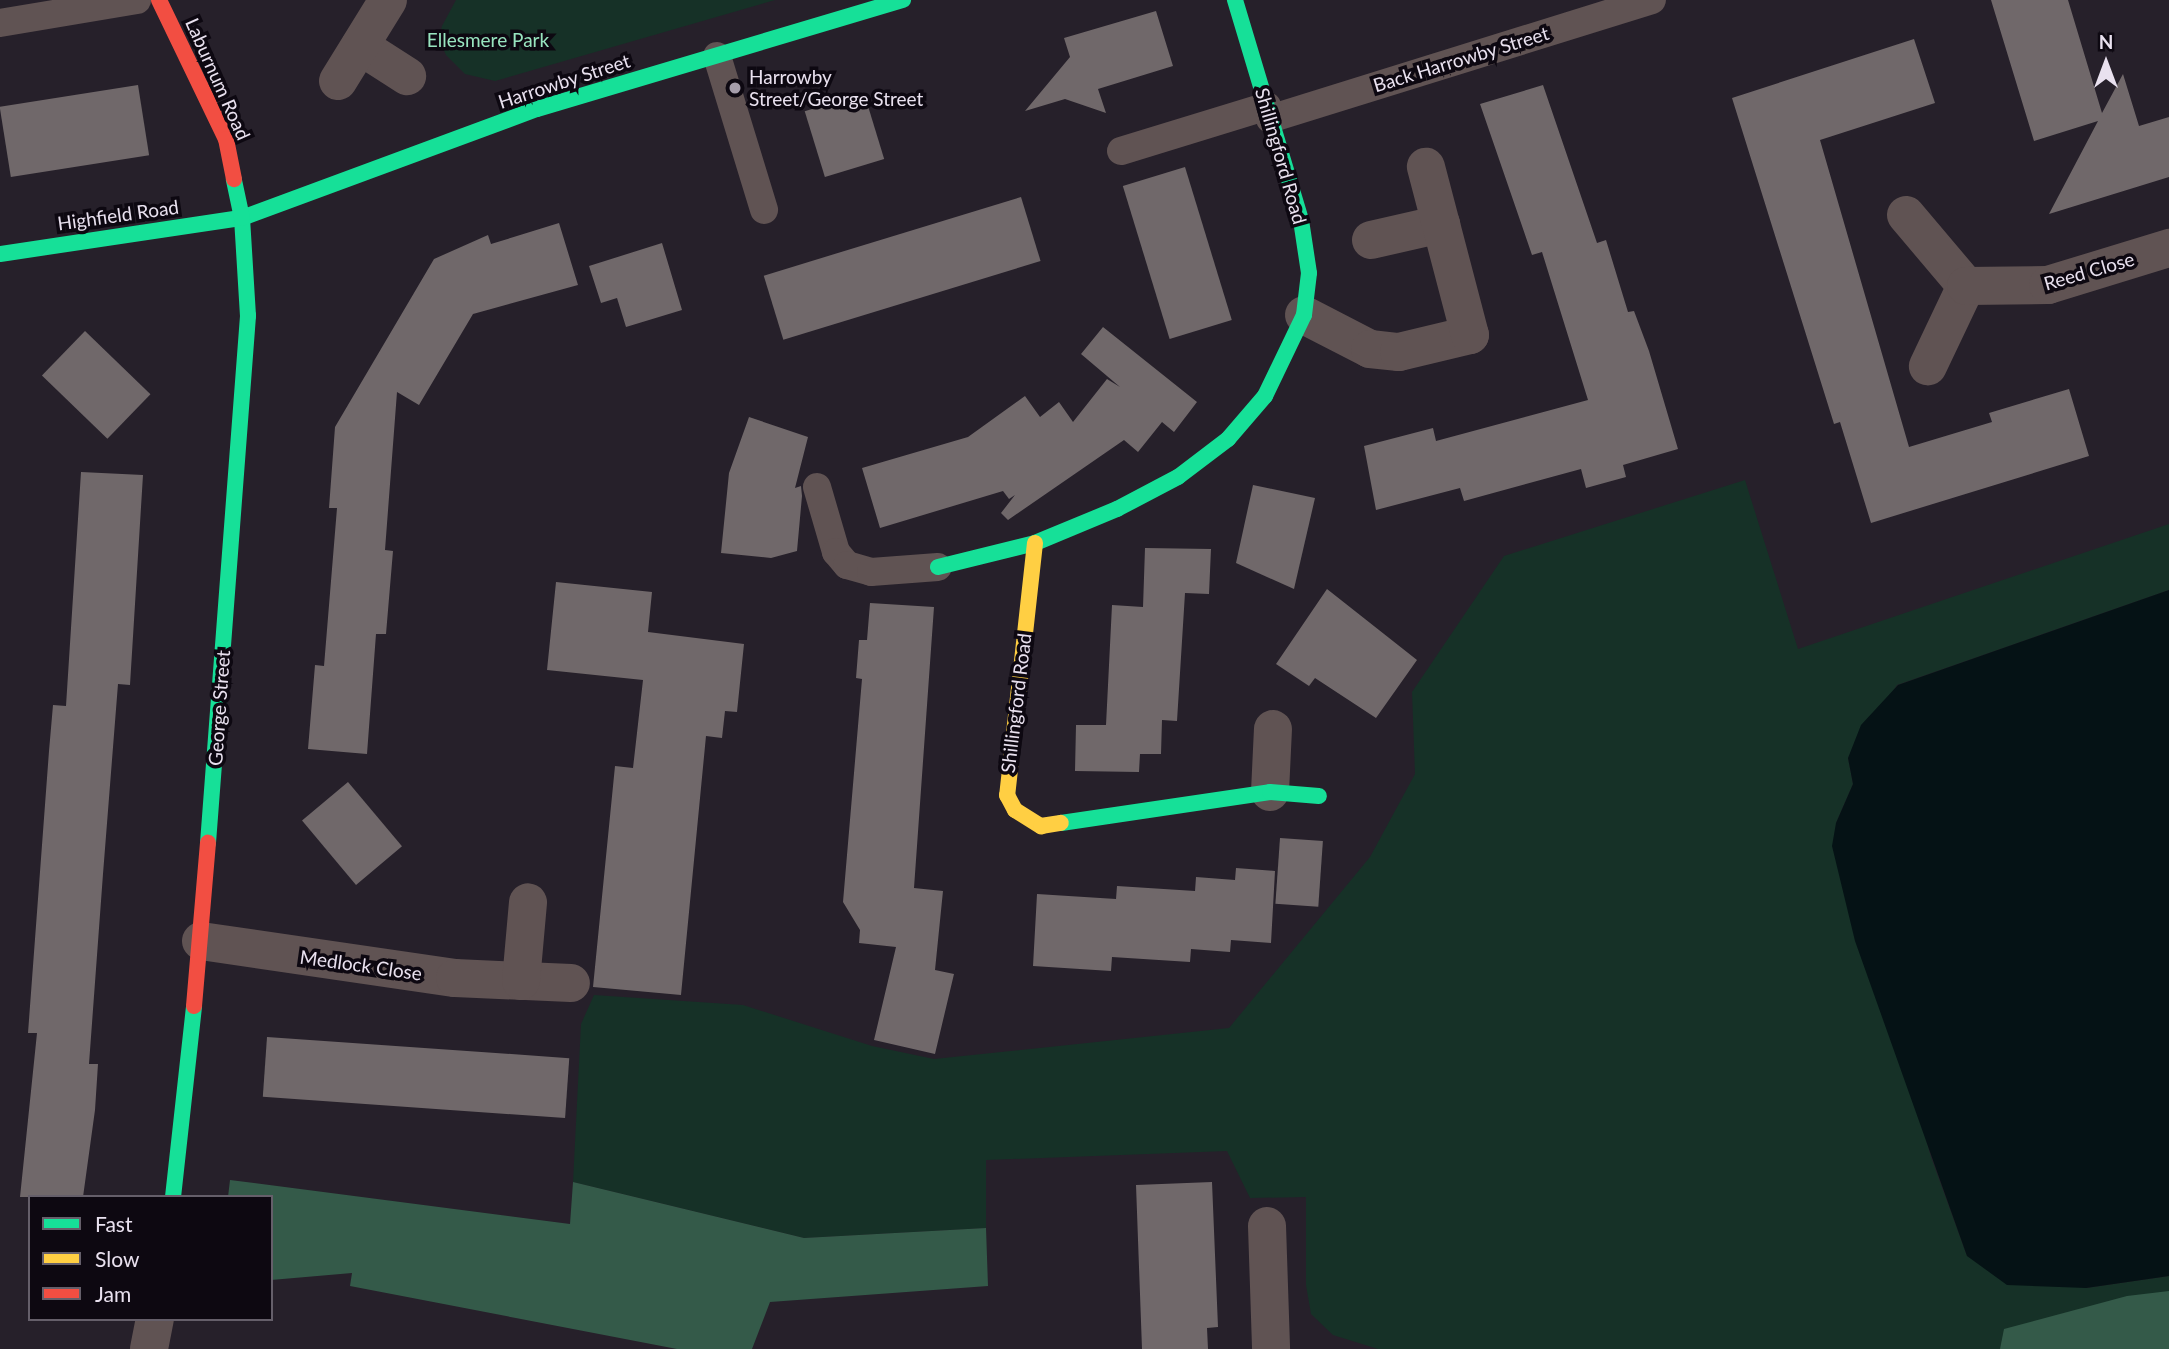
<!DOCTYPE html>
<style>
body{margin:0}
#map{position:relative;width:2169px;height:1349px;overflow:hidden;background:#26202a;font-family:Lato,sans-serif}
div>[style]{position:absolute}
.green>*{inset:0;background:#163127}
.forest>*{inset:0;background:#345a49}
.water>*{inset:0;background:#051215}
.building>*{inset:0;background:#70686a;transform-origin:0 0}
.lane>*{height:28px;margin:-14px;padding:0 14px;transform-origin:14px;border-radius:14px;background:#605353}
.street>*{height:38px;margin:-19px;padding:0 19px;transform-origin:19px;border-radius:19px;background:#605353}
.fast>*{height:16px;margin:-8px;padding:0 8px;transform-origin:8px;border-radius:8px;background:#16e098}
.slow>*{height:16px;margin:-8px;padding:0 8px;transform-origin:8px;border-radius:8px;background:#ffcf43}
.jam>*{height:16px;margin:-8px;padding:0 8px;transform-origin:8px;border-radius:8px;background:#f24e42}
.dots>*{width:19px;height:19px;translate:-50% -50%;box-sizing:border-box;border:4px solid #0d0811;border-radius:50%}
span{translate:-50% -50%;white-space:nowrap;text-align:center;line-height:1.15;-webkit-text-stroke:7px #0d0811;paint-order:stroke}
.park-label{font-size:19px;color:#98e4bf}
.street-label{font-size:19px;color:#e9e1ef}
.poi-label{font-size:19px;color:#e9e1ef}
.left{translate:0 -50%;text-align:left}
.legend{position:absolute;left:28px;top:1195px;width:245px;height:126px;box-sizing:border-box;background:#0d0811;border:2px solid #655f6a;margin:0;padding:9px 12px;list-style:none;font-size:21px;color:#e9e1ef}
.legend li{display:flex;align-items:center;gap:14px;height:35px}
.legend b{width:35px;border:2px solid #655f6a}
.north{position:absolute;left:2071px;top:28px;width:70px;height:70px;-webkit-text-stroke:5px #0d0811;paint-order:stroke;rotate:0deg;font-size:19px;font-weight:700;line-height:28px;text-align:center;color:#e9e1ef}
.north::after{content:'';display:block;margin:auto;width:24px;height:32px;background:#e9e1ef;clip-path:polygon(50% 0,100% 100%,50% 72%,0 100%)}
</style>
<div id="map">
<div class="green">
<div style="clip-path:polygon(456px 0,775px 0,495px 81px,465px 74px,446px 55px,439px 39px,442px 26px)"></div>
<div style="clip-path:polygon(1745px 480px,1798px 649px,2169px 524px,2169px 590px,1897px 685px,1848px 758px,1853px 784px,1836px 823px,1931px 1157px,1967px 1256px,2086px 1288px,2169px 1276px,2169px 1349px,1378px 1349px,1333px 1335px,1311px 1314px,1306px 1285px,1306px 1197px,1250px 1198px,1227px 1151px,986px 1160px,986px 1228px,804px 1238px,573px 1182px,581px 1024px,594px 995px,743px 1005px,872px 1046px,934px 1059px,1229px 1028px,1370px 857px,1415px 774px,1412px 692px,1504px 556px)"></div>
</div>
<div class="forest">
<div style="clip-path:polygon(230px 1180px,570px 1224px,573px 1182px,804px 1238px,986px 1228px,988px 1286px,770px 1302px,752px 1349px,677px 1349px,350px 1286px,352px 1273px,271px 1280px,271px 1197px,228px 1197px)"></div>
<div style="clip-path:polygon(2169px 1291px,2169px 1349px,2000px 1349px,2004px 1329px,2127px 1296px)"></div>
</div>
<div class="water">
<div style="clip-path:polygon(2169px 590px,2169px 1276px,2086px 1288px,2007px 1285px,1967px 1256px,1855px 941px,1832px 846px,1836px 823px,1853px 784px,1848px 758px,1861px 725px,1898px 685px)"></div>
</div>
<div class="building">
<div style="clip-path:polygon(1991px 0,2068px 0,2102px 113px,2123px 74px,2139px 126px,2169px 117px,2169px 177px,2049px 214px,2098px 121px,2034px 141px)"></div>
<div style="clip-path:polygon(1156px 11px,1173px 66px,1098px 89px,1106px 113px,1065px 99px,1025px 111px,1070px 57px,1064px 38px)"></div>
<div style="clip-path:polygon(1914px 39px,1935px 103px,1820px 140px,1909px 447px,1992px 422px,1989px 413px,2069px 389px,2089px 456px,1871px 523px,1840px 422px,1834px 424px,1732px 98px)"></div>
<div style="left:138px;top:85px;width:71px;height:140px;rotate:81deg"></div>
<div style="clip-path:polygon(1543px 85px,1597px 243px,1606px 240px,1628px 312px,1634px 311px,1649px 351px,1678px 449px,1623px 465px,1626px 477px,1586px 488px,1581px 469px,1464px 501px,1460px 488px,1376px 510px,1364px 446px,1433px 428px,1436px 441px,1588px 400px,1542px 252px,1532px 255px,1480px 104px)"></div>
<div style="left:864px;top:93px;width:69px;height:62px;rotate:73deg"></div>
<div style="left:1185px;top:167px;width:160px;height:65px;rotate:73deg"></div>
<div style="left:1021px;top:197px;width:67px;height:269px;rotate:73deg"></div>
<div style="clip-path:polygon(559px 223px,578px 285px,473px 314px,419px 405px,397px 392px,385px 550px,393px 551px,386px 634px,376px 634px,367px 754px,308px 749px,315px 665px,324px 666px,337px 508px,329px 508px,335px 427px,434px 259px,488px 235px,491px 244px)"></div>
<div style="clip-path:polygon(662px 243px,682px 310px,626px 327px,617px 298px,601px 303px,589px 266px)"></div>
<div style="clip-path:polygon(1103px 327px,1197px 402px,1174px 432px,1162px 422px,1138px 452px,1124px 440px,1008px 520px,1001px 513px,1015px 495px,1009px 499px,1003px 491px,880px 528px,862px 468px,968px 437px,1025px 396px,1040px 417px,1059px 402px,1073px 422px,1107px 379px,1120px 387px,1081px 354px)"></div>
<div style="left:85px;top:331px;width:91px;height:62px;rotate:44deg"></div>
<div style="clip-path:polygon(749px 417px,808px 437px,795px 488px,801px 486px,802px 496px,797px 551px,771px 558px,721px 553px,729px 473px)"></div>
<div style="clip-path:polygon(81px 472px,143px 475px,130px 685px,118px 684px,103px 874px,89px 1064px,98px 1064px,95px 1110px,83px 1197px,20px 1197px,37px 1033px,28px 1033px,49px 751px,53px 705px,66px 706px)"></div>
<div style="clip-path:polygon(1253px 485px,1315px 498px,1294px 589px,1236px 563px)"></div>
<div style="clip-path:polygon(1145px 548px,1211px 549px,1209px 594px,1185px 593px,1177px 721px,1162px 720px,1161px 754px,1140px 754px,1139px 772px,1075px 771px,1076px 725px,1106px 725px,1112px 605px,1143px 607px)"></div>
<div style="clip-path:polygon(556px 582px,652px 592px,648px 632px,744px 644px,737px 712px,725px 711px,722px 738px,706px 736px,681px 995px,593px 987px,615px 766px,633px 768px,643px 680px,547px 670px)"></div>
<div style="clip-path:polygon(1327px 589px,1417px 660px,1376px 718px,1315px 678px,1309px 686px,1276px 664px)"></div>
<div style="clip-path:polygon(870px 603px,934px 607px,914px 888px,943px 891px,935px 970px,954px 974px,935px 1054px,874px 1040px,896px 947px,859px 943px,860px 930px,843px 902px,862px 679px,856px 678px,859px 640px,867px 640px)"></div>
<div style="left:348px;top:782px;width:84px;height:60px;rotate:50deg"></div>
<div style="left:1280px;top:838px;width:43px;height:66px;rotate:4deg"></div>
<div style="clip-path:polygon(1236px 868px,1275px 871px,1271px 943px,1231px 940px,1230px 952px,1191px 949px,1190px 962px,1112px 957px,1111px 971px,1033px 966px,1037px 894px,1116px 899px,1117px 886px,1195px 891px,1196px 877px,1235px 880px)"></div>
<div style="left:267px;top:1037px;width:303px;height:60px;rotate:4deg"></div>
<div style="clip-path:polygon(1212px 1182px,1218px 1327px,1207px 1328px,1208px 1349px,1142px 1349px,1136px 1185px)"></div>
</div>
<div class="lane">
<div style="left:0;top:23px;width:139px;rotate:-9.5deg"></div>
<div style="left:717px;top:56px;width:161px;rotate:73deg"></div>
<div style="left:1270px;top:119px;width:400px;rotate:-17.3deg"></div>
<div style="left:1121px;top:151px;width:153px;rotate:-17.1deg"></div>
<div style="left:817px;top:487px;width:68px;rotate:73.7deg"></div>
<div style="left:836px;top:552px;width:17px;rotate:50deg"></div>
<div style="left:847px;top:565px;width:25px;rotate:16deg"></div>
<div style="left:871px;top:572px;width:67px;rotate:-4.3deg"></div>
</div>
<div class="street">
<div style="left:360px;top:46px;width:56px;rotate:32.6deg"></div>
<div style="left:338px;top:81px;width:95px;rotate:-58.3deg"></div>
<div style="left:1906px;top:215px;width:93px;rotate:49.8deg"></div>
<div style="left:1966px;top:286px;width:89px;rotate:115.4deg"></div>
<div style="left:1371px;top:240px;width:72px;rotate:-12.9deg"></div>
<div style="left:1966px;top:286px;width:82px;rotate:-0.7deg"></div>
<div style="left:2048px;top:285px;width:127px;rotate:-17deg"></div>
<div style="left:1304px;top:315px;width:74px;rotate:27.3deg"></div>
<div style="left:1370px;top:349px;width:29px;rotate:6deg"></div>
<div style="left:1399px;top:352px;width:73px;rotate:-13.5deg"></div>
<div style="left:1470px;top:335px;width:174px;rotate:-104.7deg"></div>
<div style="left:1270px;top:792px;width:63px;rotate:-87.3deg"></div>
<div style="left:201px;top:941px;width:257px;rotate:8.3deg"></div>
<div style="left:455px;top:978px;width:116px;rotate:2.5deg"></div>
<div style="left:521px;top:981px;width:79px;rotate:-84.9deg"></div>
<div style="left:1267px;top:1226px;width:123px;rotate:88.1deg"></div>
<div style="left:149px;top:1349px;width:31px;rotate:-79deg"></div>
</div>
<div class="fast">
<div style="left:0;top:254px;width:245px;rotate:-8.5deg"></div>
<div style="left:242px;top:218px;width:314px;rotate:-20.3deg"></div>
<div style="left:537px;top:109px;width:382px;rotate:-16.6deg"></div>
<div style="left:938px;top:567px;width:100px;rotate:-13.9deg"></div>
<div style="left:1035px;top:543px;width:89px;rotate:-22.5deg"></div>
<div style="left:1117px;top:509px;width:69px;rotate:-27.7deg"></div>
<div style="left:1178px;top:477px;width:63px;rotate:-37.2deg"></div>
<div style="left:1228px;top:439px;width:57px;rotate:-49.3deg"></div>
<div style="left:1265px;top:396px;width:90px;rotate:-64.3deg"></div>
<div style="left:1304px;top:315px;width:42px;rotate:-83.2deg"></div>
<div style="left:1309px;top:273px;width:54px;rotate:-98.6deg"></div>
<div style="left:1301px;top:220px;width:230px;rotate:-106.7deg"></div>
<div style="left:1061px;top:823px;width:211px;rotate:-8.4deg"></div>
<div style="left:1270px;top:792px;width:49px;rotate:4.7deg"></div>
<div style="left:208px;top:843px;width:529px;rotate:-85.66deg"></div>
<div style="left:248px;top:316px;width:98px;rotate:-93.5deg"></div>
<div style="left:242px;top:218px;width:40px;rotate:-102deg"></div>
<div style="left:173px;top:1197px;width:192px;rotate:-83.7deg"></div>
</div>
<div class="slow">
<div style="left:1035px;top:543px;width:254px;rotate:96.3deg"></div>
<div style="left:1007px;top:795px;width:17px;rotate:62deg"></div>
<div style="left:1015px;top:810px;width:31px;rotate:32deg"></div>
<div style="left:1041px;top:826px;width:20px;rotate:-9deg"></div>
</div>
<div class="jam">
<div style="left:159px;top:0;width:154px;rotate:64.3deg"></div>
<div style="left:226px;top:139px;width:41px;rotate:78.7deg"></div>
<div style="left:194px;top:1006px;width:164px;rotate:-85.1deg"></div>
</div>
<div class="dots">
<div style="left:735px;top:88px;background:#a59daa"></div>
</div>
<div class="park-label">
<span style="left:488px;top:40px">Ellesmere Park</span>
</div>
<div class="street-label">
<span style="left:1461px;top:59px;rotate:-17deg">Back Harrowby Street</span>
<span style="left:218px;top:79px;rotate:66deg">Laburnum Road</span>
<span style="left:564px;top:81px;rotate:-18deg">Harrowby Street</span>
<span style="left:1281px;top:156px;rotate:74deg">Shillingford Road</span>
<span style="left:118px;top:215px;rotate:-8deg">Highfield Road</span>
<span style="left:2089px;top:271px;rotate:-16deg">Reed Close</span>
<span style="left:1016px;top:703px;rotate:-83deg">Shillingford Road</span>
<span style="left:219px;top:708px;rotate:-86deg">George Street</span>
<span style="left:361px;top:965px;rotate:8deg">Medlock Close</span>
</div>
<div class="poi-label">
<span class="left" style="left:749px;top:88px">Harrowby<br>Street/George Street</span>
</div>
<ul class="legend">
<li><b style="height:9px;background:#16e098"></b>Fast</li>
<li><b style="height:9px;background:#ffcf43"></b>Slow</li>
<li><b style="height:9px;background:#f24e42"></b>Jam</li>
</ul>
<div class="north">N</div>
</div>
